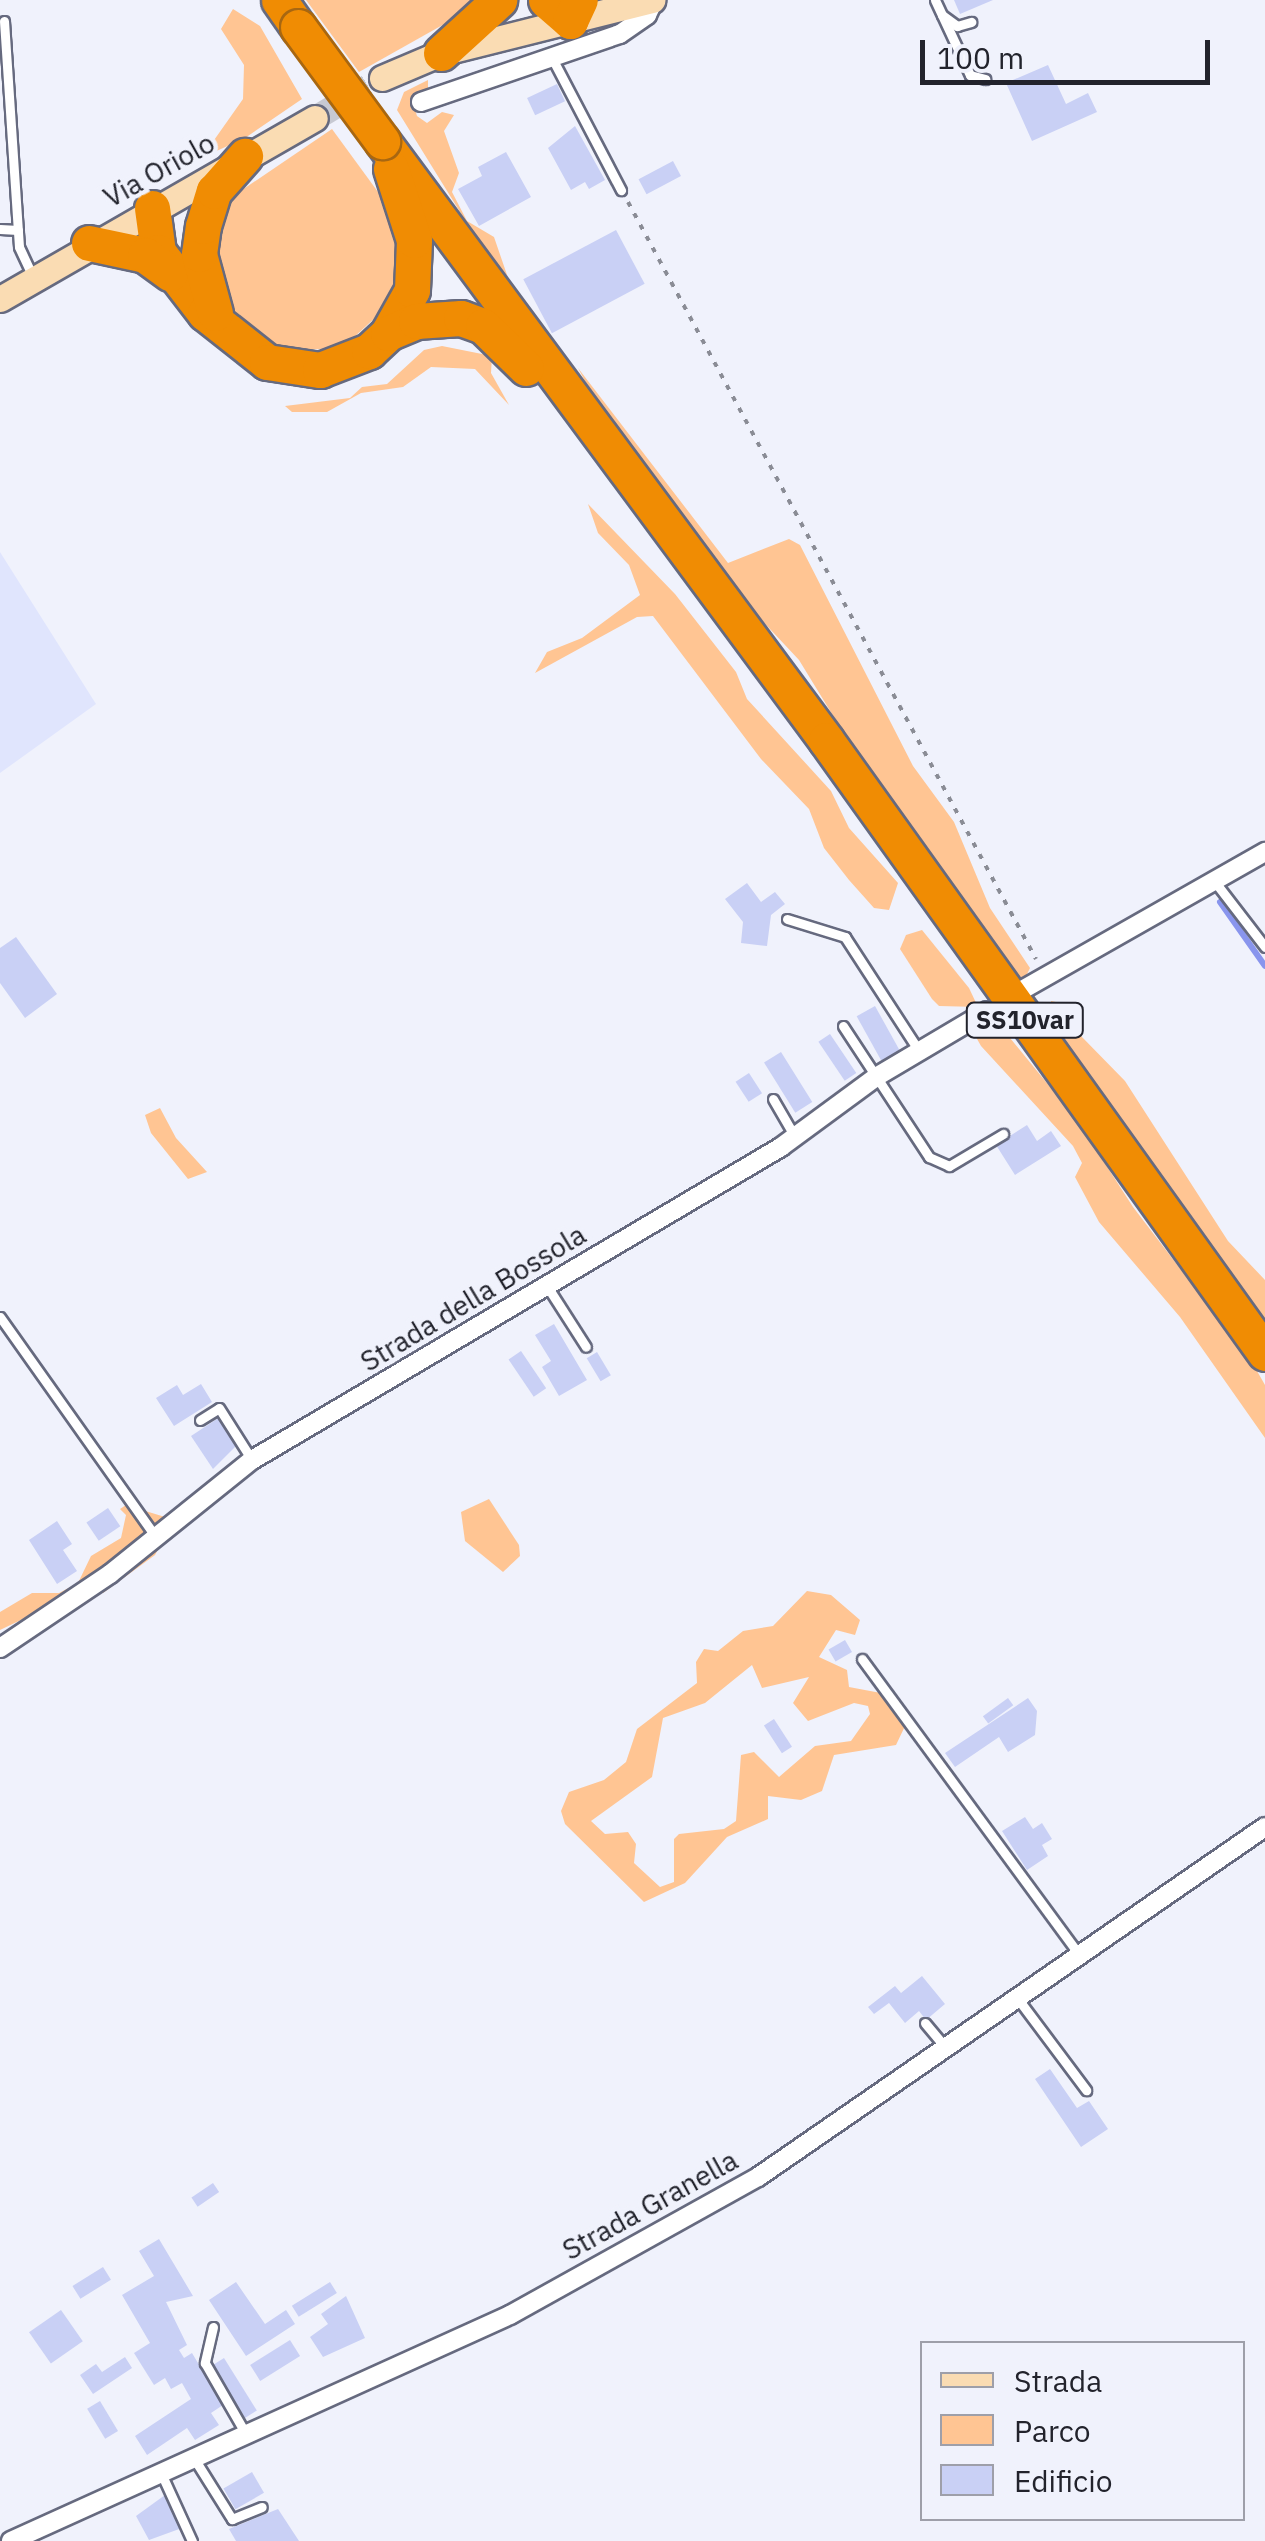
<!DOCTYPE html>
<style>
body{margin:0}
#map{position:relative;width:1265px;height:2541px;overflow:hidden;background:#f0f2fc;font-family:"IBM Plex Sans",sans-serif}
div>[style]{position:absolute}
.built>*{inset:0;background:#e0e5fd}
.green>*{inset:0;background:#ffc593}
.stream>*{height:6px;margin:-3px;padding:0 3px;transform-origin:3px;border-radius:3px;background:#8995ed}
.building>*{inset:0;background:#c9d0f5;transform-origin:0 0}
.secondary-tunnel>*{height:25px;margin-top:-12.5px;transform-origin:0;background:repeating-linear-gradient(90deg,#c7c9d2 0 25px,transparent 0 37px)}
.path>*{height:4px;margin-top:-2px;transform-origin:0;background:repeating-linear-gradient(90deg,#8a8c95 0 5px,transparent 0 13px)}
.roads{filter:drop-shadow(2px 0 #666a7f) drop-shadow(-2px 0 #666a7f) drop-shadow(0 2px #666a7f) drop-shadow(0 -2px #666a7f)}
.lane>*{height:9px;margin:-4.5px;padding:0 4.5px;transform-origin:4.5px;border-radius:4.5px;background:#fff}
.street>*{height:18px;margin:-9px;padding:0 9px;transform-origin:9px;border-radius:9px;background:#fff}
.secondary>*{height:25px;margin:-12.5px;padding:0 12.5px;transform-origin:12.5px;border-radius:12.5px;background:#fadcb3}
.highway>*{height:35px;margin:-17.5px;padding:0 17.5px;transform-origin:17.5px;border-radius:17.5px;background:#f08c03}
.bridges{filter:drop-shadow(2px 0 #a86711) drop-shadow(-2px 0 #a86711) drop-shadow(0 2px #a86711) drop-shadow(0 -2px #a86711)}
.highway-bridge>*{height:35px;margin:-17.5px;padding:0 17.5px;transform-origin:17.5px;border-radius:17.5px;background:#f08c03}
span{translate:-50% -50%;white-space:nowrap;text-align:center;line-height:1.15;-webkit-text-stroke:9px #f0f2fc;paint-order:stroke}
.shield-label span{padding:2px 8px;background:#f0f2fc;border:2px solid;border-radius:8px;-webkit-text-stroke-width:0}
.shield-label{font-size:25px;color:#22232c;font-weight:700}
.street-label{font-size:28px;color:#22232c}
.legend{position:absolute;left:920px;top:2341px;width:325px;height:180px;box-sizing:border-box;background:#f0f2fc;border:2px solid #9e9fa9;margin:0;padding:12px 18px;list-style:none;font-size:30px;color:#22232c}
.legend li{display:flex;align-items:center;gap:20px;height:50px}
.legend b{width:50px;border:2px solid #9e9fa9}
.scale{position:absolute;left:920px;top:40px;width:290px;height:45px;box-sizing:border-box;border:5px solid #22232c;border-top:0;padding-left:12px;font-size:30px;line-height:35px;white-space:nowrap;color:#22232c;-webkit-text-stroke:8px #f0f2fc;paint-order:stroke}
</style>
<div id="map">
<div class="built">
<div style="clip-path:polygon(0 552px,96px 704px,0 773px)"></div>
</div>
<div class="green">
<div style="clip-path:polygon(306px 0,487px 0,359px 72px)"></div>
<div style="clip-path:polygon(233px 9px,260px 26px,302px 99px,245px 138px,164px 175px,212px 143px,243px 99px,244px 65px,221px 29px)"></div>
<div style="clip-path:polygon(428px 80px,428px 92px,412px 99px,417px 116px,427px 123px,442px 112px,454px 115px,444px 131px,459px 173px,452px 192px,467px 221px,494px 237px,517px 304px,397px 110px,404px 92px)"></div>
<div style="clip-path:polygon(332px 129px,389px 207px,401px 249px,397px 280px,377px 316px,352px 339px,323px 349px,282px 350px,239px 329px,208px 262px,226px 201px)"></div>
<div style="clip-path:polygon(442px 346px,492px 356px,491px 373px,509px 405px,475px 369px,431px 367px,403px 387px,361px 393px,327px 412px,292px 412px,285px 406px,350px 398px,362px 387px,387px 384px,424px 350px)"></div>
<div style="clip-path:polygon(578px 368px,728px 563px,789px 539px,800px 545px,913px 766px,954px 822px,990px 908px,1030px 968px,1024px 980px,1006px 965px,870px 776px,799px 660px,728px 584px,609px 426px)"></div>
<div style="clip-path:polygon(588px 504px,675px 594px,736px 672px,747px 699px,831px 791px,849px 828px,898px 883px,889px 910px,874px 908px,849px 880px,824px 848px,809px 809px,761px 759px,653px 616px,637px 617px,535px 673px,547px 652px,582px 638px,640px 595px,629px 565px,598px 533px)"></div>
<div style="clip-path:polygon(922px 930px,969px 988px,978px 1007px,939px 1006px,932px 999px,900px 949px,906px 935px)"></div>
<div style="clip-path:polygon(1051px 1001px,1061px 1003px,1081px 1036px,1125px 1081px,1228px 1241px,1265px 1280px,1265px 1325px,1107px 1099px,1068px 1054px,1051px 1028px)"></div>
<div style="clip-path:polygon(992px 1016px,1077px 1120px,1133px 1207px,1253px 1364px,1265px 1385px,1265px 1438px,1180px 1317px,1099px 1222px,1075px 1177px,1082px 1163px,1073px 1146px,981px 1046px,972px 1030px)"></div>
<div style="clip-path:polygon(160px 1108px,176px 1138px,207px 1172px,188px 1179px,151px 1133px,145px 1115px)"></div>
<div style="clip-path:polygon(489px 1499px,519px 1545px,520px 1556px,503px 1572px,465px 1541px,461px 1512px)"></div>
<div style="clip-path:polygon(126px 1505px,165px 1517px,167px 1533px,155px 1555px,103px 1593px,75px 1594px,0 1630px,0 1612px,32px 1593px,59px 1593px,78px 1583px,91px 1556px,121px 1538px,126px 1515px,120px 1509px)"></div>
<div style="clip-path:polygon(evenodd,807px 1591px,831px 1595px,860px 1620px,855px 1635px,836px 1630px,819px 1657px,847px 1670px,849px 1687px,886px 1694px,906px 1724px,896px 1745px,834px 1755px,822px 1791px,801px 1800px,768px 1796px,768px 1819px,727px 1837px,685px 1883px,644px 1902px,565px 1824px,561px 1811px,569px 1792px,604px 1780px,626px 1762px,637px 1729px,697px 1683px,696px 1662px,704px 1649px,718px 1651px,743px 1631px,773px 1626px,807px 1591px,752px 1665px,762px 1688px,809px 1677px,793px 1703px,808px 1721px,854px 1703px,868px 1706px,870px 1714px,851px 1741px,815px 1746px,779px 1777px,754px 1752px,741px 1755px,736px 1821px,724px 1829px,679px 1834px,674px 1839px,674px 1882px,660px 1887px,634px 1863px,636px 1844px,628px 1832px,605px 1834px,591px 1821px,652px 1777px,663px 1718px,705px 1703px,752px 1665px)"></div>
</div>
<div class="stream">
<div style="left:1220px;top:902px;width:78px;rotate:54.9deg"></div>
</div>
<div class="building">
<div style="clip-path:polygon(954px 0,993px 0,960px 14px)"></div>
<div style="clip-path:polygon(1048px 65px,1066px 104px,1088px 93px,1097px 112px,1032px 141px,1006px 83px)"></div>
<div style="left:557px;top:84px;width:19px;height:33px;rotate:65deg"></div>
<div style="clip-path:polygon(575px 126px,605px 180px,589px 189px,585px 182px,571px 190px,548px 148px)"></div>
<div style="clip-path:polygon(506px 152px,531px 197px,479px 226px,458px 189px,482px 176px,478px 167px)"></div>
<div style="left:673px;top:161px;width:17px;height:39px;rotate:62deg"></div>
<div style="left:616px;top:230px;width:61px;height:105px;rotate:62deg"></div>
<div style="clip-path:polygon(747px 883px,761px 902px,775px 892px,785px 904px,771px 915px,767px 946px,741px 943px,743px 922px,725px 899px)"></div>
<div style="clip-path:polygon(16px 937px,57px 994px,25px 1018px,0 983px,0 948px)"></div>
<div style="left:875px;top:1006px;width:51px;height:21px;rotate:61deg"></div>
<div style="left:830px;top:1034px;width:47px;height:14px;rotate:56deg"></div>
<div style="left:781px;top:1052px;width:59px;height:20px;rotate:58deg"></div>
<div style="left:749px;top:1073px;width:24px;height:16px;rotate:57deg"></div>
<div style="clip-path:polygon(1027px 1125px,1037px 1141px,1051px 1131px,1061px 1146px,1015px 1175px,996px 1145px)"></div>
<div style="clip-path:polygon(554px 1324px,587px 1380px,559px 1396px,542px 1367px,551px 1361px,535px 1335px)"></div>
<div style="left:521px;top:1351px;width:45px;height:15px;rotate:56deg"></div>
<div style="left:597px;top:1352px;width:27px;height:12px;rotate:59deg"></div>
<div style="clip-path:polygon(201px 1384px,212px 1402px,174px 1426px,156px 1398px,177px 1385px,183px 1395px)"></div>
<div style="clip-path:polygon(220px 1417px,238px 1444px,213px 1469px,191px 1436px)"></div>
<div style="left:108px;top:1508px;width:22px;height:26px;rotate:56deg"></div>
<div style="clip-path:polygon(57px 1521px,72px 1544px,63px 1550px,77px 1571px,57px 1584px,29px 1540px)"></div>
<div style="left:845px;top:1640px;width:14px;height:19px;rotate:60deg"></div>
<div style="left:1008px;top:1698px;width:9px;height:31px;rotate:54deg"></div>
<div style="clip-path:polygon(1028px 1698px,1037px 1711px,1035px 1735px,1008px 1752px,999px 1737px,955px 1767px,945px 1753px)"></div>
<div style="left:774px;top:1719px;width:33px;height:12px;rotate:57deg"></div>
<div style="clip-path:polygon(1025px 1817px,1033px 1829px,1042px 1823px,1052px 1839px,1042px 1845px,1048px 1856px,1027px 1870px,1002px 1831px)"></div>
<div style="clip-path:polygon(922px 1976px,945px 2004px,926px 2020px,919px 2011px,905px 2023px,889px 2003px,874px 2014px,868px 2007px,895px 1986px,901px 1993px)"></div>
<div style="clip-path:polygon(1050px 2069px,1077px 2108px,1089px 2101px,1108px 2129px,1081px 2147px,1035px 2079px)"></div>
<div style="left:213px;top:2183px;width:11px;height:26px;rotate:56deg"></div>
<div style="clip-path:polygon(159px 2239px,193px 2296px,166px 2302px,187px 2345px,179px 2350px,184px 2358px,192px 2353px,223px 2405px,211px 2413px,219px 2425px,195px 2440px,187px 2428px,147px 2455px,135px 2436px,191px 2399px,182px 2383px,171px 2389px,165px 2378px,154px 2385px,134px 2353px,150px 2343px,122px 2295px,154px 2276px,139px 2251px)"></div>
<div style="left:103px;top:2267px;width:15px;height:36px;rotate:58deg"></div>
<div style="clip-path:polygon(236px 2282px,265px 2324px,286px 2310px,295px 2324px,246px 2356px,209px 2300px)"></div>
<div style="left:330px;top:2282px;width:13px;height:45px;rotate:58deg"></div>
<div style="clip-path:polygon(346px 2296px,365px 2338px,323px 2357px,310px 2337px,328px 2324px,321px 2314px)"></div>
<div style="left:61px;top:2310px;width:38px;height:39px;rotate:55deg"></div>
<div style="left:290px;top:2340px;width:19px;height:47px;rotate:58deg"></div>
<div style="clip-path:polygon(125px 2357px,132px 2368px,93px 2394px,80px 2375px,96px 2364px,102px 2372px)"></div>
<div style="left:224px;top:2358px;width:62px;height:14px;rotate:58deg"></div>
<div style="left:100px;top:2401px;width:35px;height:15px;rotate:59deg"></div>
<div style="left:252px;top:2472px;width:24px;height:33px;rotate:60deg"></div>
<div style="clip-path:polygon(165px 2495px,182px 2528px,149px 2540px,136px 2516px)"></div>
<div style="clip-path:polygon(278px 2509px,299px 2541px,236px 2541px,229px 2529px)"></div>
</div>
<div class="secondary-tunnel">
<div style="left:315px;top:118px;width:78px;rotate:-30.8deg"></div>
</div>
<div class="path">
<div style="left:628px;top:202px;width:860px;rotate:61.68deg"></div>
</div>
<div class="roads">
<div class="lane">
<div style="left:935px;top:0;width:83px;rotate:65deg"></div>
<div style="left:970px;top:75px;width:16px;rotate:15deg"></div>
<div style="left:942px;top:15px;width:19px;rotate:36deg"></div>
<div style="left:957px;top:26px;width:15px;rotate:-16deg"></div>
<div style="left:4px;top:21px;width:226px;rotate:86.2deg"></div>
<div style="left:19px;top:247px;width:33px;rotate:65deg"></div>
<div style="left:553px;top:60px;width:147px;rotate:62.4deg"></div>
<div style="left:0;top:229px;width:18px;rotate:3deg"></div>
<div style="left:1215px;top:882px;width:82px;rotate:52.4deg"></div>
<div style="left:787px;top:919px;width:61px;rotate:17.2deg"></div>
<div style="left:845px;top:937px;width:136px;rotate:57deg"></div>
<div style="left:843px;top:1026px;width:157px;rotate:56.7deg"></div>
<div style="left:929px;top:1157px;width:22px;rotate:24deg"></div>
<div style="left:949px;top:1166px;width:63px;rotate:-30.7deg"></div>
<div style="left:773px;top:1099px;width:44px;rotate:59.9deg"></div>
<div style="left:547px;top:1286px;width:72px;rotate:57.4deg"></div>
<div style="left:0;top:1317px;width:268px;rotate:54.7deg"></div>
<div style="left:200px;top:1420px;width:22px;rotate:-32deg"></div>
<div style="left:219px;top:1408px;width:62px;rotate:57.6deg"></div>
<div style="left:862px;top:1659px;width:366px;rotate:53.7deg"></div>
<div style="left:1018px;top:1999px;width:114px;rotate:53.2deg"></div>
<div style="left:925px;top:2023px;width:31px;rotate:50deg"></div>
<div style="left:213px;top:2327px;width:37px;rotate:103deg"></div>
<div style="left:205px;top:2363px;width:84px;rotate:60.1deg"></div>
<div style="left:195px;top:2460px;width:70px;rotate:57.9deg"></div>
<div style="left:232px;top:2519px;width:32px;rotate:-22deg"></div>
<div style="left:161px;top:2473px;width:75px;rotate:65.5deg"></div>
</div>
<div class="street">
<div style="left:421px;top:102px;width:210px;rotate:-18.9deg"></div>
<div style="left:620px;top:34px;width:33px;rotate:-35deg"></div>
<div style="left:647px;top:15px;width:17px;rotate:-65deg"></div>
<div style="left:1015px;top:994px;width:288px;rotate:-29.6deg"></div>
<div style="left:0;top:1648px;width:133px;rotate:-33.9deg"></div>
<div style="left:110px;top:1574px;width:182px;rotate:-38.8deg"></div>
<div style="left:252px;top:1460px;width:615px;rotate:-30.61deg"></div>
<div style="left:781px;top:1147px;width:118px;rotate:-36.4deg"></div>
<div style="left:876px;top:1077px;width:129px;rotate:-30.7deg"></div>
<div style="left:11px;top:2541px;width:548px;rotate:-24.37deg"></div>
<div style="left:510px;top:2315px;width:284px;rotate:-29.1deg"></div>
<div style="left:758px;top:2177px;width:616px;rotate:-34.62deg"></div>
</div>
<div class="secondary">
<div style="left:382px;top:78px;width:64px;rotate:-23deg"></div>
<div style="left:441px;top:53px;width:218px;rotate:-14.1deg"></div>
<div style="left:0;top:299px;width:363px;rotate:-29.9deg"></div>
</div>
<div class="highway">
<div style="left:279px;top:0;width:33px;rotate:55deg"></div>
<div style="left:546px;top:0;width:32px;rotate:41deg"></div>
<div style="left:570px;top:21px;width:23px;rotate:-65deg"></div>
<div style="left:441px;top:53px;width:79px;rotate:-42.4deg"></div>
<div style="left:382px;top:141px;width:746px;rotate:53.45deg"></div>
<div style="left:826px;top:740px;width:754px;rotate:54.39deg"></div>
<div style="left:152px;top:208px;width:44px;rotate:82.2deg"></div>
<div style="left:158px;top:252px;width:77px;rotate:52.4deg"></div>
<div style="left:205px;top:313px;width:79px;rotate:38.3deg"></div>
<div style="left:267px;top:362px;width:54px;rotate:8.6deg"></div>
<div style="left:320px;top:370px;width:53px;rotate:-21.2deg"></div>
<div style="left:369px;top:351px;width:26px;rotate:-43deg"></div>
<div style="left:388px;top:333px;width:49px;rotate:-60.8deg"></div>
<div style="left:412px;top:290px;width:50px;rotate:-87.7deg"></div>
<div style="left:414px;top:240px;width:75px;rotate:-107.9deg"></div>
<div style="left:89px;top:243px;width:57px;rotate:12.1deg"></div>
<div style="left:145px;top:255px;width:31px;rotate:36deg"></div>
<div style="left:215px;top:313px;width:61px;rotate:-105.2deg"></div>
<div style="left:199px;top:254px;width:28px;rotate:-82deg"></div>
<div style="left:203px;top:226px;width:37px;rotate:-73deg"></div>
<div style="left:214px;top:191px;width:47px;rotate:-48.5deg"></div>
<div style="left:388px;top:333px;width:30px;rotate:-23deg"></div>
<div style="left:416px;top:321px;width:45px;rotate:-3.8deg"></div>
<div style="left:461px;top:318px;width:23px;rotate:20deg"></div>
<div style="left:483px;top:326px;width:60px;rotate:44.3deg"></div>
</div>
</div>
<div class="bridges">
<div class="highway-bridge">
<div style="left:298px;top:27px;width:142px;rotate:53.6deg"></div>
</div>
</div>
<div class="shield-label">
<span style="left:1025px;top:1020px">SS10var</span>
</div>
<div class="street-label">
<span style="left:159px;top:170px;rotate:-29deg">Via Oriolo</span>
<span style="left:473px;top:1298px;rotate:-31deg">Strada della Bossola</span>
<span style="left:650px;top:2205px;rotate:-29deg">Strada Granella</span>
</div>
<ul class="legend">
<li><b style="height:12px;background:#fadcb3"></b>Strada</li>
<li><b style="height:28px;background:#ffc593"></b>Parco</li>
<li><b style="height:28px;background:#c9d0f5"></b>Edificio</li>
</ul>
<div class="scale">100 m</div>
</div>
